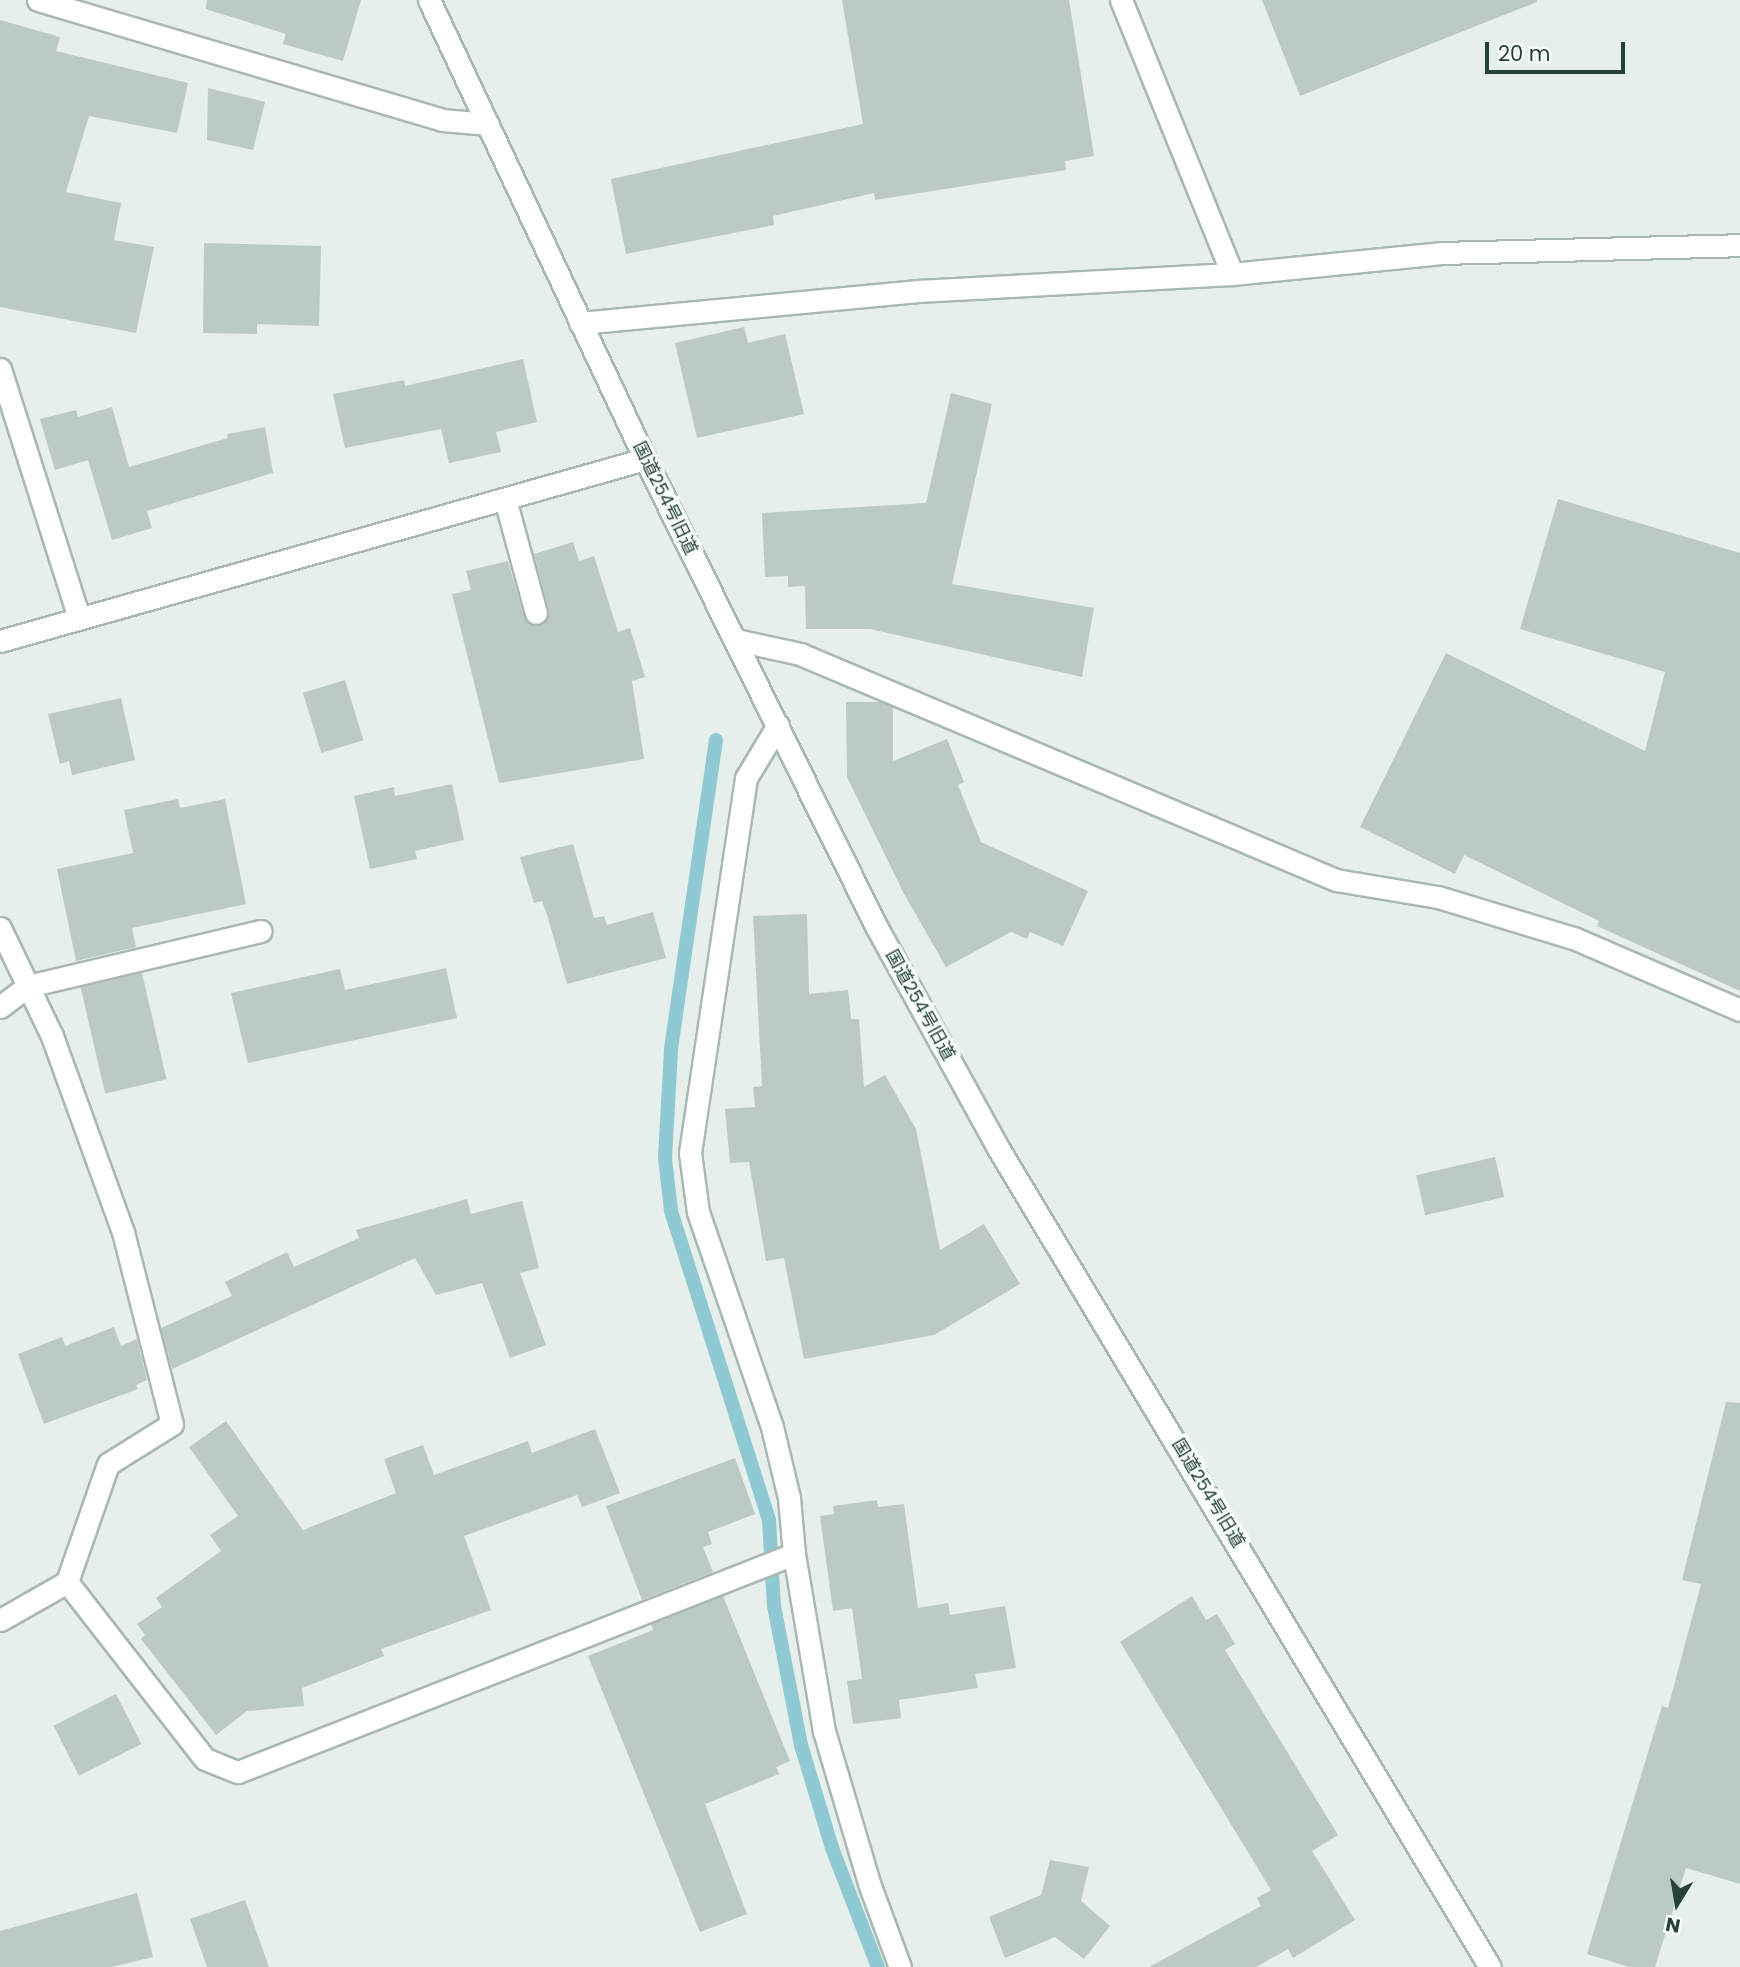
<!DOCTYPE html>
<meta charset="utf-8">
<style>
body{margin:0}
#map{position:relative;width:1740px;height:1967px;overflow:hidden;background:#e6efeb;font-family:Poppins,"Noto Sans JP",sans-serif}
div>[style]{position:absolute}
.stream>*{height:14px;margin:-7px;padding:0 7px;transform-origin:7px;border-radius:7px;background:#8ec9d4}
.building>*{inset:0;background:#bbcac4;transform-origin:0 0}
.roads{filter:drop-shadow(2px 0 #a8b8b2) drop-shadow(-2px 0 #a8b8b2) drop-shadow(0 2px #a8b8b2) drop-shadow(0 -2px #a8b8b2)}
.service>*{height:21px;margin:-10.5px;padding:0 10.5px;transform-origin:10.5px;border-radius:10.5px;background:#fff}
.minor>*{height:21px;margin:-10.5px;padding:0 10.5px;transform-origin:10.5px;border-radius:10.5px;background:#fff}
.tertiary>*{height:21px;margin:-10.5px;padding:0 10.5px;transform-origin:10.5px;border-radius:10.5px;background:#fff}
span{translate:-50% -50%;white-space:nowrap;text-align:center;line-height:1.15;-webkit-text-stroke:7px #f7fbf9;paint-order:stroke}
.street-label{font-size:18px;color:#24423a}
.north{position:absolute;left:1642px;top:1869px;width:70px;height:70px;-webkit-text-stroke:5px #f7fbf9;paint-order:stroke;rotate:191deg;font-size:19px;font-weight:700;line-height:28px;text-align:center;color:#24423a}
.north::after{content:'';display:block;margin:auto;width:24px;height:32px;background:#24423a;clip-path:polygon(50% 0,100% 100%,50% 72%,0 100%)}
.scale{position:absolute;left:1485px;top:42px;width:140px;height:32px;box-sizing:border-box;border:4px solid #24423a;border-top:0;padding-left:9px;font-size:21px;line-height:24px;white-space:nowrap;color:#24423a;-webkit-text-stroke:5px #f7fbf9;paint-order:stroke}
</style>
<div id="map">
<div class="stream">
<div style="left:716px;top:740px;width:313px;rotate:98.3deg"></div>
<div style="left:671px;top:1050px;width:108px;rotate:93.2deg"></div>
<div style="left:665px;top:1158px;width:53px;rotate:83.5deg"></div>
<div style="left:671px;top:1211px;width:324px;rotate:72.4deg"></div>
<div style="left:769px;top:1520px;width:86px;rotate:86.7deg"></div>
<div style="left:774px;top:1606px;width:142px;rotate:79deg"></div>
<div style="left:801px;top:1745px;width:108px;rotate:73.2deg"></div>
<div style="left:832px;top:1848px;width:128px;rotate:68.9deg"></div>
</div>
<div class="building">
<div style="clip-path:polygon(207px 0,361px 0,343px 61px,283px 44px,286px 34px,206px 9px)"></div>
<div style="clip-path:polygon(842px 0,1069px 0,1094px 156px,1065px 161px,1066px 170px,875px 200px,874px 193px,773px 216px,774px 225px,626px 254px,611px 179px,863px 124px)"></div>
<div style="clip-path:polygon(1262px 0,1537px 0,1537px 2px,1300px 96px)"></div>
<div style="clip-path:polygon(0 20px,60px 37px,56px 51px,188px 83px,177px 133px,89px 116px,66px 192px,121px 203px,114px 240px,154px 247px,136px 333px,0 307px)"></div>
<div style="clip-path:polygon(208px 88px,265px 102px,253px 150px,207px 140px)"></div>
<div style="clip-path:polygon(204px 243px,321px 246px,319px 326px,257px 324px,257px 334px,203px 333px)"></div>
<div style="clip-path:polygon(744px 327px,748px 343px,785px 334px,804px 414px,697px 438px,675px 343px)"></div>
<div style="clip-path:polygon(523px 359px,537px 422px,496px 432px,501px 452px,449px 463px,441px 429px,345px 448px,333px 394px,404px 380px,405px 386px)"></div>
<div style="clip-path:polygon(951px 393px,992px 404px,952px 584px,1094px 608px,1082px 677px,870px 629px,806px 629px,805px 586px,788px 587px,788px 576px,765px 577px,762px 513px,926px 503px)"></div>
<div style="clip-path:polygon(112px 407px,129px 467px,228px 438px,227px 434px,265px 427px,273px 473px,147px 511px,152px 528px,112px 540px,88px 460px,55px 470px,40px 419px,76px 410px,78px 417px)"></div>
<div style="clip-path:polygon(1558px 499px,1740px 553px,1740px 991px,1597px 926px,1599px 921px,1464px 855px,1455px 874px,1360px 827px,1446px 653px,1645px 751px,1665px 672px,1520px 629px)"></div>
<div style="clip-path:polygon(573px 542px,579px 561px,594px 556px,618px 632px,630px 628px,645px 677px,632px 681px,644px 759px,499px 783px,452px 594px,471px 590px,466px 571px,508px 561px,524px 617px,532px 625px,540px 625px,549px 610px,534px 554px)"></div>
<div style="left:345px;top:680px;width:63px;height:44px;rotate:73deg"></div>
<div style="clip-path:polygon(121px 698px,135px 760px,72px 775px,69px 761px,60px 764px,48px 714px)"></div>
<div style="clip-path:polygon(846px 702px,880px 702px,893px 707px,893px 761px,947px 739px,964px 782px,958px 785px,981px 842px,1088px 891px,1063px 946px,1030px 932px,1027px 939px,1011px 932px,946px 967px,903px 892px,847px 777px)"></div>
<div style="clip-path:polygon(452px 784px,464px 840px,415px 851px,417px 859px,370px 869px,354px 796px,394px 787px,395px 796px)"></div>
<div style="clip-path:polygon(178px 799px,180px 808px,225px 799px,246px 904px,132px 928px,136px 947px,76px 961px,57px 869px,133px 853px,124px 810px)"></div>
<div style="clip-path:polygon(573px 844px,594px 918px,604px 916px,607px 925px,653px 912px,666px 958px,567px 984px,548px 918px,542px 901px,534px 903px,520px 857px)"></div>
<div style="clip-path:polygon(807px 914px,809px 994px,848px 990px,851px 1019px,859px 1019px,864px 1087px,885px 1075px,916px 1129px,940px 1250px,984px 1224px,1020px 1284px,934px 1335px,804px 1359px,784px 1258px,766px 1261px,749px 1162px,730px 1163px,725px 1109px,755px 1107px,753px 1087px,762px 1086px,753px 916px)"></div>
<div style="clip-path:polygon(446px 968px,457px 1018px,248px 1063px,231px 993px,340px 969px,345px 990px)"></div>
<div style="left:142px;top:973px;width:109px;height:63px;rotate:77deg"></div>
<div style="left:1495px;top:1157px;width:41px;height:81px;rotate:77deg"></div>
<div style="clip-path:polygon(467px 1199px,471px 1214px,522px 1201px,539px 1268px,520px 1273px,546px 1345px,510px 1358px,482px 1283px,436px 1295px,415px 1258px,172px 1369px,161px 1328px,232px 1296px,225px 1282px,287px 1252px,294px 1267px,359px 1238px,356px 1230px)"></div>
<div style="clip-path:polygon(114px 1327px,121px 1346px,137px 1339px,147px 1380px,136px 1385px,138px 1389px,44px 1424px,18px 1354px,62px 1337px,65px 1346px)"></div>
<div style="clip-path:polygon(1726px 1402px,1740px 1403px,1740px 1884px,1686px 1868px,1655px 1967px,1629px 1967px,1587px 1954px,1662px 1706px,1668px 1708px,1701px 1584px,1682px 1580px)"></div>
<div style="clip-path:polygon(226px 1421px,303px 1530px,396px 1493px,384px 1459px,423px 1445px,434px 1475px,528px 1441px,532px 1453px,595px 1429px,620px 1493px,582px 1507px,577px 1495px,464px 1536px,491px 1610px,381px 1649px,384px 1656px,302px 1688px,304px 1706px,247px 1711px,216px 1735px,141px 1639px,145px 1635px,137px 1624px,162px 1607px,156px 1598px,221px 1551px,210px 1535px,238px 1516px,189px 1447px)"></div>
<div style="clip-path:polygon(735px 1458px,755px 1514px,708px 1532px,712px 1544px,703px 1547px,713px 1572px,642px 1600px,606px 1506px)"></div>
<div style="clip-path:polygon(877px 1500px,878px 1507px,904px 1504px,918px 1608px,948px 1603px,950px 1615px,1005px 1606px,1016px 1668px,975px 1674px,978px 1688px,899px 1700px,901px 1718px,853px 1724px,847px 1681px,862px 1679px,852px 1608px,833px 1611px,820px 1516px,834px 1514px,833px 1506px)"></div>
<div style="clip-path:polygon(723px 1596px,790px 1761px,776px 1767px,779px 1774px,705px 1804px,747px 1914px,700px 1932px,588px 1656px,653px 1630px,651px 1624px)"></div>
<div style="clip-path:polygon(1192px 1596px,1206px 1620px,1217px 1614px,1235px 1644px,1225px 1650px,1338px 1835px,1312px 1851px,1355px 1920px,1293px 1958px,1288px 1949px,1256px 1967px,1149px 1967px,1261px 1906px,1257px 1898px,1271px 1890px,1120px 1642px)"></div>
<div style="left:116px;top:1694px;width:56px;height:70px;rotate:63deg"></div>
<div style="clip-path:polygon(1050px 1860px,1089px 1867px,1081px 1901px,1110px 1926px,1084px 1959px,1055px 1937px,1005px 1958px,989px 1917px,1041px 1895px)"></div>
<div style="clip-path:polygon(137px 1893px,153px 1957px,112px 1967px,0 1967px,0 1931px)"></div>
<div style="clip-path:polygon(245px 1900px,269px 1967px,207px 1967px,190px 1919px)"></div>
</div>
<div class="roads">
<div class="service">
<div style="left:505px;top:499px;width:118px;rotate:74.8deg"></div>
<div style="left:28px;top:986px;width:239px;rotate:-13.3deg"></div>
</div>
<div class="minor">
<div style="left:38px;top:0;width:421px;rotate:16.5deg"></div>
<div style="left:442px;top:120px;width:46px;rotate:5deg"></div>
<div style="left:1121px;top:0;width:296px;rotate:67.9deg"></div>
<div style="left:580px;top:323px;width:340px;rotate:-5.4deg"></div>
<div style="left:918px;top:291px;width:314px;rotate:-3.1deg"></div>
<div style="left:1232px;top:274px;width:210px;rotate:-5.7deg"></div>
<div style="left:1441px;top:253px;width:299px;rotate:-1.5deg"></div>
<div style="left:0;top:369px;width:261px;rotate:72.4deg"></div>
<div style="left:736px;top:640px;width:66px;rotate:12.3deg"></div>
<div style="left:800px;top:654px;width:582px;rotate:22.86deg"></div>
<div style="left:1336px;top:880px;width:103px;rotate:9.5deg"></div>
<div style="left:1438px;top:897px;width:144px;rotate:16.9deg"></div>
<div style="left:1576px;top:939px;width:179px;rotate:23.4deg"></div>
<div style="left:0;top:641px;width:670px;rotate:-15.76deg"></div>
<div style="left:778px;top:725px;width:62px;rotate:121.1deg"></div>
<div style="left:746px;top:778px;width:379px;rotate:98.5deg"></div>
<div style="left:690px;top:1153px;width:60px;rotate:82.3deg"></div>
<div style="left:698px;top:1212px;width:227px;rotate:71deg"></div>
<div style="left:772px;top:1427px;width:73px;rotate:76.5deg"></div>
<div style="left:789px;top:1498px;width:56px;rotate:84.9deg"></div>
<div style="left:794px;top:1554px;width:180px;rotate:80.4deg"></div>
<div style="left:824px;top:1731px;width:162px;rotate:73.5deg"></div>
<div style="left:870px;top:1886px;width:86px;rotate:69.7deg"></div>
<div style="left:0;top:928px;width:120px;rotate:64.3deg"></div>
<div style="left:52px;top:1036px;width:208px;rotate:70.1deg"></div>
<div style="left:123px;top:1232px;width:198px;rotate:75.7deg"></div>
<div style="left:172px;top:1424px;width:75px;rotate:148deg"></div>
<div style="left:108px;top:1464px;width:125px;rotate:109.2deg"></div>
<div style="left:67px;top:1582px;width:77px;rotate:150.4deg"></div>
<div style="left:0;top:1007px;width:35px;rotate:-37deg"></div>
<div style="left:67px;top:1582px;width:224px;rotate:52.1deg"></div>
<div style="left:205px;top:1759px;width:35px;rotate:22deg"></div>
<div style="left:238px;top:1772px;width:597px;rotate:-21.41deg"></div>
</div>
<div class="tertiary">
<div style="left:429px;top:0;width:507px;rotate:64.8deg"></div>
<div style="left:645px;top:459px;width:521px;rotate:63.68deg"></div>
<div style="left:876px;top:926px;width:253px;rotate:61.2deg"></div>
<div style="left:998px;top:1148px;width:955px;rotate:59.01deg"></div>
</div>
</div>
<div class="street-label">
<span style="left:665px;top:498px;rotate:64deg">国道254号旧道</span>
<span style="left:920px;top:1005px;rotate:61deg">国道254号旧道</span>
<span style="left:1208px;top:1493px;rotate:59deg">国道254号旧道</span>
</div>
<div class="north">N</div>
<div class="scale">20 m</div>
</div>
